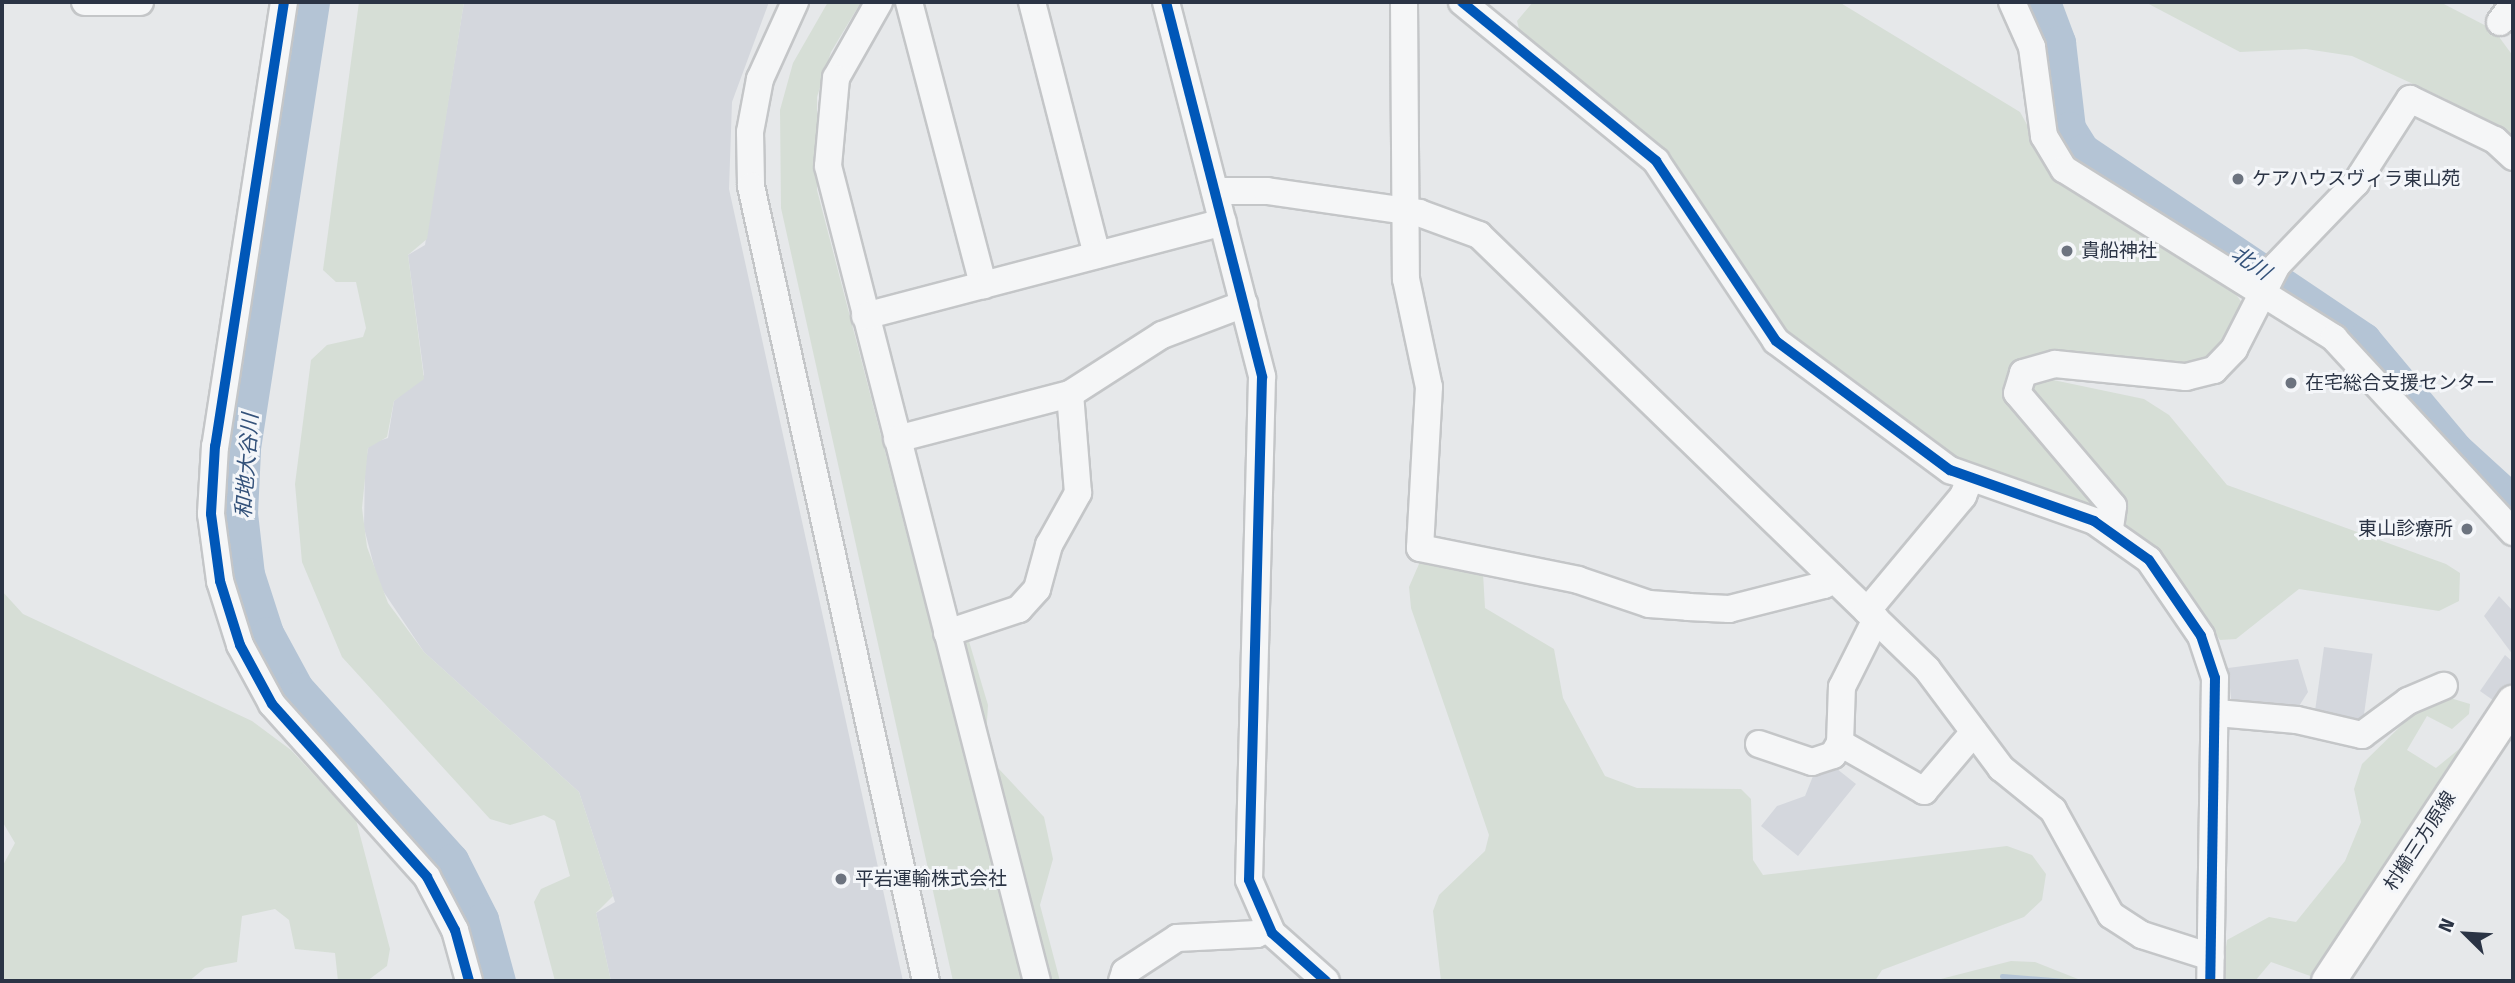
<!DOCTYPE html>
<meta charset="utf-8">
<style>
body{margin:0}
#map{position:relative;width:2515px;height:983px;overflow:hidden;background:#e6e8ea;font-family:"Fira Sans","Noto Sans JP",sans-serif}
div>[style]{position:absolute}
.built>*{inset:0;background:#d4d7dd;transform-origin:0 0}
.green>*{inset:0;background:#d6ded6}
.stream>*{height:5px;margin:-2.5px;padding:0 2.5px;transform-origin:2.5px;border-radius:2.5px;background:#b4c4d5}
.river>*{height:33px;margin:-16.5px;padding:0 16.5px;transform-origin:16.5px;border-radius:16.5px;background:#b4c4d5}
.roads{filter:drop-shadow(2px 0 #c4c6c8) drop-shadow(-2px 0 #c4c6c8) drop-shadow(0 2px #c4c6c8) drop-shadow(0 -2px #c4c6c8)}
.minor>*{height:26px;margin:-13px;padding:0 13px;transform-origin:13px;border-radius:13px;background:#f5f6f7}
.major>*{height:33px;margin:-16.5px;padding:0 16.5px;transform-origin:16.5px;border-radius:16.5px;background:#f8f8f8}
.cycleway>*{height:10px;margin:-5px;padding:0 5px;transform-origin:5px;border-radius:5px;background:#0057b8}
.dots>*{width:19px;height:19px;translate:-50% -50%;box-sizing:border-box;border:4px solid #f4f6f9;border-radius:50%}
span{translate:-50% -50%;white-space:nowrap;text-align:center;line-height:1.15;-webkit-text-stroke:6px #f4f6f9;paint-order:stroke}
.poi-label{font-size:19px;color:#2b3445}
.left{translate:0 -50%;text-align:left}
.right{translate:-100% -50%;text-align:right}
.street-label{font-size:19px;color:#2b3445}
.water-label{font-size:21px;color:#34527a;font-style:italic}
.frame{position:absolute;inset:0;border:4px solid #2b3445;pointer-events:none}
.north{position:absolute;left:2431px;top:899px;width:70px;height:70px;-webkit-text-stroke:5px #f4f6f9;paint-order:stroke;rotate:294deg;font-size:19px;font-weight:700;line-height:28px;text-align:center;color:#2b3445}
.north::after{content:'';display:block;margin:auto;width:24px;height:32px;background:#2b3445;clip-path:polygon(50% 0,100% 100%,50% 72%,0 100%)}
</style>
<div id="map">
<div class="built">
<div style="clip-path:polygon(464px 2px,769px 2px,732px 102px,729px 189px,903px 981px,611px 981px,596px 913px,615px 902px,579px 792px,424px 652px,379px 585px,364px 528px,365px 465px,369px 444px,388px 438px,394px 401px,424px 375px,408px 255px,425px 245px)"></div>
<div style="clip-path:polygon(2499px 596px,2513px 611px,2513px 655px,2484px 616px)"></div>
<div style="left:2324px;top:647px;width:49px;height:72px;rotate:8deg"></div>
<div style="clip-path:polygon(2505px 655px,2513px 662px,2513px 680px,2497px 703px,2480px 691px)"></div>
<div style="clip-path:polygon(2298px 659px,2308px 692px,2294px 714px,2232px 708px,2228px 668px)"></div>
<div style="clip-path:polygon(1832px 765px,1856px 784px,1798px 856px,1761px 826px,1777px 806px,1805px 796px,1815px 771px)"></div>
</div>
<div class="green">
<div style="clip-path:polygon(359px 2px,464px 2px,427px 239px,408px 255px,424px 379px,394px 401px,387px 437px,368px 448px,362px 508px,367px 547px,388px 603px,424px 652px,579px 792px,613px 896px,596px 913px,611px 981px,555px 981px,534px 902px,541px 889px,570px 876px,555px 821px,544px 815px,510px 825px,490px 819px,342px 657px,302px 562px,295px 484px,311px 360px,327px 345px,363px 337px,366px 328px,356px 282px,336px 282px,323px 270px)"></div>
<div style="clip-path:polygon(828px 2px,861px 2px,831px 52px,817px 97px,817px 190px,1023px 981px,953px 981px,781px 208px,780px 110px,793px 63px)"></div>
<div style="clip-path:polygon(1533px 2px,1839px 2px,2020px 112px,2056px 177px,2235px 293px,2245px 307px,2211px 366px,2102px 366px,2012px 381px,2106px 512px,1956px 460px,1795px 342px,1765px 310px,1664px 153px,1521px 36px,1517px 21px)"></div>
<div style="clip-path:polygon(2145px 2px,2440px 2px,2494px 30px,2513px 56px,2513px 147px,2446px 99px,2352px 56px,2306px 49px,2240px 52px)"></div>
<div style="clip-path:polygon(2034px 376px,2144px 399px,2169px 415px,2227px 485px,2446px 564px,2460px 573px,2459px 601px,2439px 611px,2299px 589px,2236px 639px,2220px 640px,2158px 552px,2120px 521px,2027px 399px)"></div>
<div style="clip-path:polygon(1422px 557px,1483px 573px,1485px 608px,1554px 649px,1563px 698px,1605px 776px,1637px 788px,1741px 789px,1751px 799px,1753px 860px,1763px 875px,2007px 846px,2032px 855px,2046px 874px,2042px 900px,2024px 917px,1882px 970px,1875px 981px,1441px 981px,1433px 911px,1439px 895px,1485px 851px,1489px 835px,1411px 608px,1409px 587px)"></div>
<div style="clip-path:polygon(2px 591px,23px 614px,252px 721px,291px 750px,356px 820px,390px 949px,387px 966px,367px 981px,338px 981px,335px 953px,295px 949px,289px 920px,275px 909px,242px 916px,237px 962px,205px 968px,189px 981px,2px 981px,2px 867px,15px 843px,2px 821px)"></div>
<div style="clip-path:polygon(968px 638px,988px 705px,986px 737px,960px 641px)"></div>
<div style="clip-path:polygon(2447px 697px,2470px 704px,2469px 714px,2452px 729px,2427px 716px,2407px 750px,2436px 768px,2469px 741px,2313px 977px,2271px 962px,2255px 981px,2221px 981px,2227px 940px,2269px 917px,2296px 922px,2345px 861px,2361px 822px,2354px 789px,2362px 764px,2416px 711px)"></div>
<div style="clip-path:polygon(998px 768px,1044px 817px,1053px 859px,1040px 905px,1060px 981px,1046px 981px)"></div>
<div style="clip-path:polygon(2011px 961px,2035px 962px,2083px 981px,1933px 981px)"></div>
</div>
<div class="stream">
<div style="left:2002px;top:976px;width:62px;rotate:4.6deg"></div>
</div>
<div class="river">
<div style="left:313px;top:2px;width:453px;rotate:98.8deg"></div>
<div style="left:244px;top:450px;width:63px;rotate:92.7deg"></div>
<div style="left:241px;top:513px;width:61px;rotate:83.5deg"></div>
<div style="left:248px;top:574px;width:62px;rotate:72.1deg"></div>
<div style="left:267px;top:633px;width:63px;rotate:61.4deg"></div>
<div style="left:297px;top:688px;width:232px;rotate:48deg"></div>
<div style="left:452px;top:860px;width:66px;rotate:63deg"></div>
<div style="left:482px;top:919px;width:64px;rotate:74.7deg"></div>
<div style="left:2044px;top:2px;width:43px;rotate:69.4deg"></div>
<div style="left:2059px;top:42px;width:87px;rotate:83.4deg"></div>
<div style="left:2069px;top:128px;width:26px;rotate:58deg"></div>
<div style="left:2083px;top:150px;width:339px;rotate:33.9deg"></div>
<div style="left:2364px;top:339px;width:143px;rotate:50.1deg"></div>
<div style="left:2456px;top:449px;width:77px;rotate:42.4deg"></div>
</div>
<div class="roads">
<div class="minor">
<div style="left:85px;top:2px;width:55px"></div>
<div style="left:284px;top:2px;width:449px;rotate:98.8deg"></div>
<div style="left:215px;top:446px;width:68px;rotate:93.4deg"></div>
<div style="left:211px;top:514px;width:68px;rotate:82.3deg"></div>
<div style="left:220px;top:581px;width:67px;rotate:72.6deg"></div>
<div style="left:240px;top:645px;width:67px;rotate:61.5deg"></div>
<div style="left:272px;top:704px;width:232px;rotate:48.1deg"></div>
<div style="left:427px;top:877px;width:60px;rotate:62.2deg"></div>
<div style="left:455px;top:930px;width:53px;rotate:74.6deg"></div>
<div style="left:795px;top:2px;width:85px;rotate:114.4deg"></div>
<div style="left:760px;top:79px;width:54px;rotate:100.7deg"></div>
<div style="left:750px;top:132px;width:54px;rotate:88.9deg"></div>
<div style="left:751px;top:186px;width:814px;rotate:77.59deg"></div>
<div style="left:879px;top:2px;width:87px;rotate:119.5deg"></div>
<div style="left:836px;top:78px;width:88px;rotate:95.2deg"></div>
<div style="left:828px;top:166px;width:841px;rotate:75.62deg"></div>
<div style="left:909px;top:2px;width:293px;rotate:75.3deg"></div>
<div style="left:1032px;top:2px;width:261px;rotate:75.6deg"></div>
<div style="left:1166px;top:2px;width:387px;rotate:75.6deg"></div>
<div style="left:1262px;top:377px;width:503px;rotate:91.48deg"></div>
<div style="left:1249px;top:880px;width:58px;rotate:66.5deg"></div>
<div style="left:1272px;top:933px;width:72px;rotate:41.6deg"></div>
<div style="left:1404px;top:2px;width:277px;rotate:89.6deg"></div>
<div style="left:1406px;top:279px;width:110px;rotate:78deg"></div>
<div style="left:1429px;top:387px;width:161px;rotate:93.2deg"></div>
<div style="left:1420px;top:548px;width:161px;rotate:11.4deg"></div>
<div style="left:1578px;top:580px;width:75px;rotate:18.7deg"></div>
<div style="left:1649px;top:604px;width:39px;rotate:4deg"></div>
<div style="left:1688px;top:607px;width:41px;rotate:2.8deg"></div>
<div style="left:1729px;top:609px;width:98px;rotate:-14.2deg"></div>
<div style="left:1824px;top:585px;width:11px;rotate:-45deg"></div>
<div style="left:1462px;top:2px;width:251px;rotate:39.3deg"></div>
<div style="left:1656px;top:161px;width:216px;rotate:56.3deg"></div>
<div style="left:1776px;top:341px;width:217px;rotate:36.6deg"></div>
<div style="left:1950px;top:470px;width:153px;rotate:19.5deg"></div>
<div style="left:2094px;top:521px;width:67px;rotate:35.3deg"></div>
<div style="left:2149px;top:560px;width:92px;rotate:55.6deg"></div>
<div style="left:2201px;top:636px;width:44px;rotate:71.6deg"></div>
<div style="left:2215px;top:678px;width:303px;rotate:90.9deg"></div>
<div style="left:2012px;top:2px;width:49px;rotate:66deg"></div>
<div style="left:2032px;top:47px;width:90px;rotate:82.3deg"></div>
<div style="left:2044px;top:136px;width:39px;rotate:59deg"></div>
<div style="left:2064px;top:169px;width:319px;rotate:32deg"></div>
<div style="left:2334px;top:338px;width:264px;rotate:47.3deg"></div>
<div style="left:2500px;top:22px;width:21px;rotate:-53deg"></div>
<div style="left:1215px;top:191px;width:52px"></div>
<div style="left:1267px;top:191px;width:154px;rotate:8.2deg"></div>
<div style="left:1419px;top:213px;width:64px;rotate:20.1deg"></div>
<div style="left:1479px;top:235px;width:624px;rotate:44.09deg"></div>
<div style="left:1927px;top:669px;width:124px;rotate:53.2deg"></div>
<div style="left:2001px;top:768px;width:67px;rotate:38.9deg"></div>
<div style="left:2053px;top:810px;width:120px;rotate:61.1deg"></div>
<div style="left:2111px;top:915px;width:37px;rotate:33deg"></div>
<div style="left:2142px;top:935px;width:72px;rotate:17.7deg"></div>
<div style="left:865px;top:316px;width:370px;rotate:-14.7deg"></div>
<div style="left:897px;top:439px;width:179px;rotate:-14.6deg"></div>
<div style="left:1070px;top:394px;width:109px;rotate:-32.7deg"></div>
<div style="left:1162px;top:335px;width:88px;rotate:-20.7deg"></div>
<div style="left:2110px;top:528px;width:22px;rotate:-82deg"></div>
<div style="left:2113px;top:506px;width:148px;rotate:-130.3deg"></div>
<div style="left:2017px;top:393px;width:21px;rotate:-73deg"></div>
<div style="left:2023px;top:373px;width:33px;rotate:-16deg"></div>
<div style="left:2055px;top:364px;width:132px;rotate:5.7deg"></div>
<div style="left:2186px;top:377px;width:29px;rotate:-14deg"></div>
<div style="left:2214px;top:370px;width:29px;rotate:-46deg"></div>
<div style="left:2234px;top:349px;width:94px;rotate:-62.9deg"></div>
<div style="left:2277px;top:265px;width:114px;rotate:-46.1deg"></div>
<div style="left:2356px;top:183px;width:100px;rotate:-57.3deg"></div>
<div style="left:2410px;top:99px;width:94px;rotate:25.8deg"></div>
<div style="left:2495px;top:140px;width:25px;rotate:43deg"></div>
<div style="left:1867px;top:611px;width:150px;rotate:-50.1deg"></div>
<div style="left:1963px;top:496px;width:18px;rotate:-68deg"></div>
<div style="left:947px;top:633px;width:76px;rotate:-18.4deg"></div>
<div style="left:1019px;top:609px;width:27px;rotate:-48deg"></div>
<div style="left:1037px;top:589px;width:46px;rotate:-74.7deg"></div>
<div style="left:1049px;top:545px;width:60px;rotate:-60.9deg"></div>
<div style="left:1078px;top:493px;width:99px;rotate:-94.6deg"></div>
<div style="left:2217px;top:713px;width:80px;rotate:5deg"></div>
<div style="left:2297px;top:720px;width:67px;rotate:13deg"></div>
<div style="left:2362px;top:735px;width:57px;rotate:-36.5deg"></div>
<div style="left:2408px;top:701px;width:39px;rotate:-23deg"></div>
<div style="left:1840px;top:743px;width:97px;rotate:29.7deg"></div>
<div style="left:1924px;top:791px;width:77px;rotate:-49.7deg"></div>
<div style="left:1759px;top:744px;width:56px;rotate:18.8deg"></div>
<div style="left:1812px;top:762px;width:22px;rotate:-18deg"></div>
<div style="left:1833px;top:755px;width:14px;rotate:-60deg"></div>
<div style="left:1840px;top:743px;width:56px;rotate:-88deg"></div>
<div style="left:1842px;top:687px;width:76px;rotate:-63.4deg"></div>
<div style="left:1122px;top:981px;width:9px;rotate:-72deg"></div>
<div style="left:1125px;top:972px;width:62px;rotate:-33.2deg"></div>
<div style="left:1177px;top:938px;width:80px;rotate:-2.9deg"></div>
<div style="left:1257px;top:934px;width:14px;rotate:-34deg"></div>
</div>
<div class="major">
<div style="left:2328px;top:981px;width:335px;rotate:-56.5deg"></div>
</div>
</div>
<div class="cycleway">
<div style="left:284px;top:2px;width:449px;rotate:98.8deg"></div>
<div style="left:215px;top:446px;width:68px;rotate:93.4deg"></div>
<div style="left:211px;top:514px;width:68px;rotate:82.3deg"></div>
<div style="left:220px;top:581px;width:67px;rotate:72.6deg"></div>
<div style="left:240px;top:645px;width:67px;rotate:61.5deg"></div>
<div style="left:272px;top:704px;width:232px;rotate:48.1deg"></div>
<div style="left:427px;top:877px;width:60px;rotate:62.2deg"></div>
<div style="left:455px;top:930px;width:53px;rotate:74.6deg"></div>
<div style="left:1166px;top:2px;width:387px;rotate:75.6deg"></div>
<div style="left:1262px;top:377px;width:503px;rotate:91.48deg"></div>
<div style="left:1249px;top:880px;width:58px;rotate:66.5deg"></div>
<div style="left:1272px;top:933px;width:72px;rotate:41.6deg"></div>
<div style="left:1462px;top:2px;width:251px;rotate:39.3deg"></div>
<div style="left:1656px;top:161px;width:216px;rotate:56.3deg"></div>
<div style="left:1776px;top:341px;width:217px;rotate:36.6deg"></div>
<div style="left:1950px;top:470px;width:153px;rotate:19.5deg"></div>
<div style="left:2094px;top:521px;width:67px;rotate:35.3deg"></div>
<div style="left:2149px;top:560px;width:92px;rotate:55.6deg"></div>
<div style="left:2201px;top:636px;width:44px;rotate:71.6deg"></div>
<div style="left:2215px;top:678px;width:303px;rotate:90.9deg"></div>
</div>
<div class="dots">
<div style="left:2238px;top:179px;background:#6c737f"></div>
<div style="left:2067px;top:251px;background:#6c737f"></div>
<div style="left:2291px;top:383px;background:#6c737f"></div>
<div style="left:2467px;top:529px;background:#6c737f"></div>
<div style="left:841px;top:879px;background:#6c737f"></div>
</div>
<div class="poi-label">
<span class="left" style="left:2252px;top:179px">ケアハウスヴィラ東山苑</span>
<span class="left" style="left:2081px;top:251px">貴船神社</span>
<span class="left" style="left:2305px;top:383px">在宅総合支援センター</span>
<span class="right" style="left:2453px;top:529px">東山診療所</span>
<span class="left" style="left:855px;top:879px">平岩運輸株式会社</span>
</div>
<div class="street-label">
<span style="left:2420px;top:841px;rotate:-57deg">村櫛三方原線</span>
</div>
<div class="water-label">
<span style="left:2251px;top:263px;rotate:34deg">北川</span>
<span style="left:247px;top:466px;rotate:-86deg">和地大谷川</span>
</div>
<div class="frame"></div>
<div class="north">N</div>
</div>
